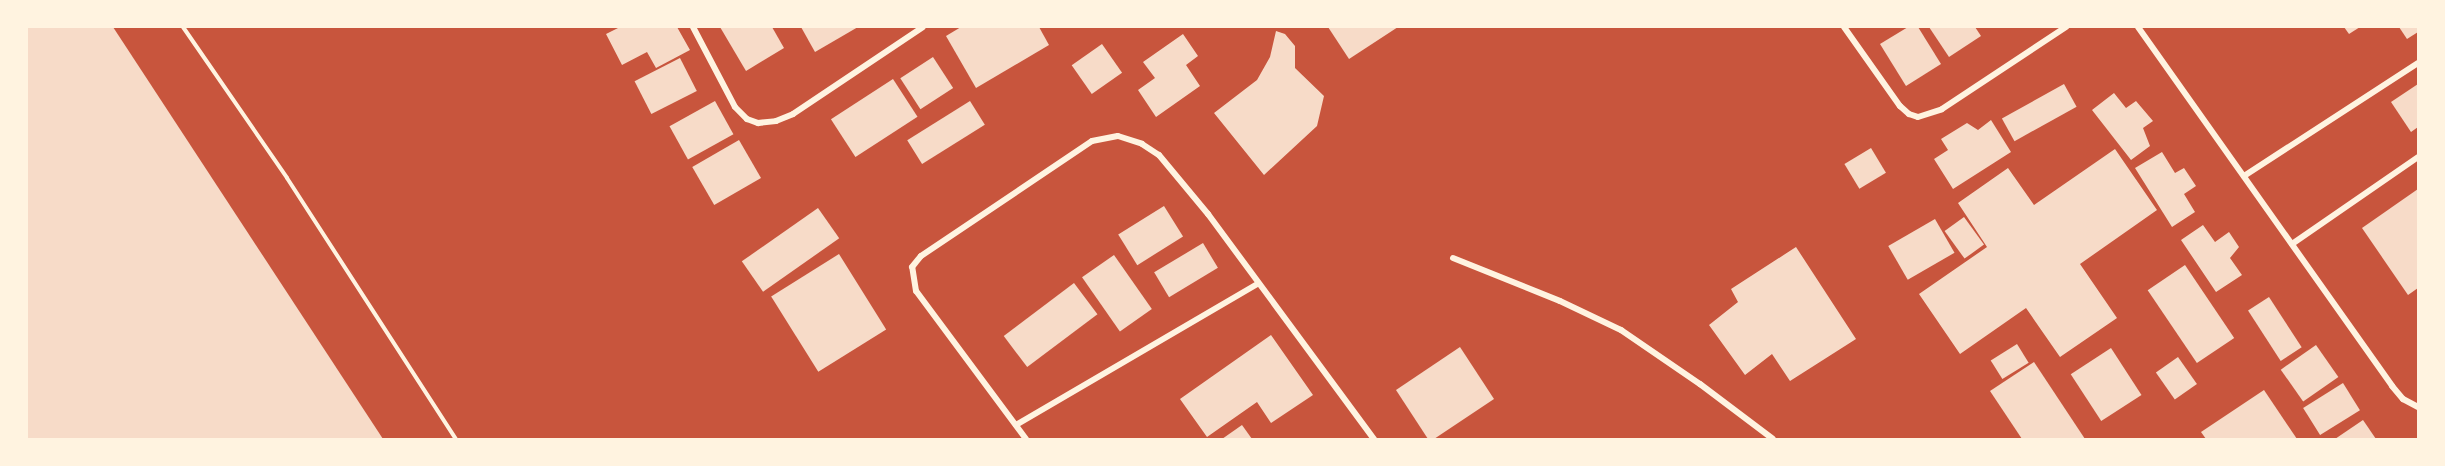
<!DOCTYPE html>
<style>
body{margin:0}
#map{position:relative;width:2445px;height:466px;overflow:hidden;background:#c8553d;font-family:Bitter,serif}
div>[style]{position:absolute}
.building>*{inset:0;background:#f7dbc8;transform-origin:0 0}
.path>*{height:4px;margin:-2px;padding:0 2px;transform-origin:2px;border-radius:2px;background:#fff3e0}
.minor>*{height:6px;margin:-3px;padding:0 3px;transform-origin:3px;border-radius:3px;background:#fff3e0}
span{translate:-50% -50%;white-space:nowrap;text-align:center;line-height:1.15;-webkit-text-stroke:4.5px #fff3e0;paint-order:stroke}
.frame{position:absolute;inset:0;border:28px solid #fff3e0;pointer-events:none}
</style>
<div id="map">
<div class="building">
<div style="clip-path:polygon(27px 27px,113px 27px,383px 439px,27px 439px)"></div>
<div style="clip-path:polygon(620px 27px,677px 27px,690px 50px,656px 68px,647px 52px,622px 65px,606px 34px)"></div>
<div style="clip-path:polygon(720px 27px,772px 27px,784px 48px,746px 71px)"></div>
<div style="clip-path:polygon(801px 27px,858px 27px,815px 52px)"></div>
<div style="clip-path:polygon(961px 27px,1039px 27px,1049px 45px,976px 88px,946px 36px)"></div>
<div style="clip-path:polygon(1328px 27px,1398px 27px,1349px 59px)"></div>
<div style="clip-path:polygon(1908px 27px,1918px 27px,1941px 64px,1906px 86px,1880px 44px)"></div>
<div style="clip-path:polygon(1929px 27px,1975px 27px,1981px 36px,1949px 57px)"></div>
<div style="clip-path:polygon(2344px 27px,2360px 27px,2349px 34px)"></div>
<div style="clip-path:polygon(2399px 27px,2418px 27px,2418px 32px,2407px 39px)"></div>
<div style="clip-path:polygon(1276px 31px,1285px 34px,1295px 46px,1295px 68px,1324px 96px,1317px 126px,1264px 175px,1214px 113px,1257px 80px,1270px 57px)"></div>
<div style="clip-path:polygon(1183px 34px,1198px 56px,1186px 65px,1200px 86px,1156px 117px,1138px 90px,1155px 78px,1143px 62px)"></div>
<div style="left:1102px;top:44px;width:35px;height:37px;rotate:55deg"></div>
<div style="left:933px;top:57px;width:37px;height:39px;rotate:57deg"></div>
<div style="left:680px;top:58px;width:37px;height:51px;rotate:63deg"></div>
<div style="left:893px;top:79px;width:45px;height:74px;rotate:57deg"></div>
<div style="left:2064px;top:84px;width:26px;height:71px;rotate:61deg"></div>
<div style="clip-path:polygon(2418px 84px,2418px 127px,2411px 132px,2391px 102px)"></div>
<div style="clip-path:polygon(2114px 93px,2126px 108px,2136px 101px,2153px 121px,2143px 128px,2150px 146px,2131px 160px,2092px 110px)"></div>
<div style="left:715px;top:101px;width:38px;height:52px;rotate:61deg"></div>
<div style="left:970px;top:101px;width:28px;height:74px;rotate:58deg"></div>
<div style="clip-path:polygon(1991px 120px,2011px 152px,1953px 189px,1934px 159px,1948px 150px,1941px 139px,1967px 123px,1978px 130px)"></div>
<div style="left:739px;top:140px;width:44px;height:54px;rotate:60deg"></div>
<div style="left:1871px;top:148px;width:29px;height:31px;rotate:59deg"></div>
<div style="clip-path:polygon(2115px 149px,2157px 210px,2080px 264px,2117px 318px,2060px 357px,2026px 308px,1960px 354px,1919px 294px,1987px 247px,1958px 203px,2008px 168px,2034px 205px)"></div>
<div style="clip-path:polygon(2162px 152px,2175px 173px,2184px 168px,2196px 186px,2184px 194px,2195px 212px,2172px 227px,2135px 168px)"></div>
<div style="clip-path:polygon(2418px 189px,2418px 288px,2408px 295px,2362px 228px)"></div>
<div style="left:1164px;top:206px;width:36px;height:54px;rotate:58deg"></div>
<div style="left:818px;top:208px;width:37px;height:93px;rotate:55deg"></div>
<div style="left:1964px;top:217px;width:34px;height:24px;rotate:54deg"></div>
<div style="left:1935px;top:219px;width:39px;height:54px;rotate:60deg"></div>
<div style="clip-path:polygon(2203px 225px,2215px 242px,2229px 232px,2239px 247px,2230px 258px,2242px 275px,2216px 292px,2181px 240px)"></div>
<div style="left:1203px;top:243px;width:29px;height:57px;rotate:59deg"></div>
<div style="clip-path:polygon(1796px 247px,1856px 339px,1790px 381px,1772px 354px,1745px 375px,1709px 325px,1738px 302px,1731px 289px)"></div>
<div style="left:839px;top:254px;width:89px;height:80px;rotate:58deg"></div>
<div style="left:1114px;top:255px;width:66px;height:39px;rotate:55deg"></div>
<div style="left:2185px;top:265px;width:88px;height:45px;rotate:56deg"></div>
<div style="left:1074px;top:283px;width:39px;height:88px;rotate:53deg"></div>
<div style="left:2269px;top:297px;width:60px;height:25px;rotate:57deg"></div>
<div style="clip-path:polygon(1271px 335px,1313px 395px,1271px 423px,1257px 402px,1207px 437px,1180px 399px)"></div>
<div style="left:2017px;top:344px;width:22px;height:31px;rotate:58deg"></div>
<div style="left:2316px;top:345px;width:39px;height:43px;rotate:55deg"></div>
<div style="clip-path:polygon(1460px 347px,1494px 399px,1434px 439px,1428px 439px,1396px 390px)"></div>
<div style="left:2111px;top:348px;width:56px;height:48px;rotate:57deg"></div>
<div style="left:2178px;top:357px;width:33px;height:27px;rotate:55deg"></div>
<div style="clip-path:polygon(2034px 362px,2085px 439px,2022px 439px,1990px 391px)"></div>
<div style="left:2343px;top:383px;width:32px;height:47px;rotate:58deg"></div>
<div style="clip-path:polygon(2264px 390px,2297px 439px,2206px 439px,2201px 432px)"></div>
<div style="clip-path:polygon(2363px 420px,2376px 439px,2335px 439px)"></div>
<div style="clip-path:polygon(1242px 425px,1252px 439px,1222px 439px)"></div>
</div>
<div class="path">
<div style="left:183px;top:27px;width:183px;rotate:55.4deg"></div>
<div style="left:287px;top:178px;width:311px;rotate:57.1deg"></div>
</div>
<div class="minor">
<div style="left:693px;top:27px;width:90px;rotate:62.3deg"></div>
<div style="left:735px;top:107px;width:17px;rotate:45deg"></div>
<div style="left:747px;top:119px;width:12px;rotate:20deg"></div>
<div style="left:758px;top:123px;width:18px;rotate:-6deg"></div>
<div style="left:776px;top:121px;width:18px;rotate:-22deg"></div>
<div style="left:793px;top:114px;width:156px;rotate:-33.8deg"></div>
<div style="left:1844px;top:27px;width:97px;rotate:54.7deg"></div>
<div style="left:1900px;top:106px;width:12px;rotate:42deg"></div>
<div style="left:1909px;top:114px;width:9px;rotate:18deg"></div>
<div style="left:1918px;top:117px;width:25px;rotate:-18deg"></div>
<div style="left:1942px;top:109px;width:149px;rotate:-33.5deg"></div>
<div style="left:2138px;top:27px;width:440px;rotate:54.7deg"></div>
<div style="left:2392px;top:386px;width:17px;rotate:50deg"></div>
<div style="left:2403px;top:399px;width:17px;rotate:28deg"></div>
<div style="left:2244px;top:176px;width:207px;rotate:-33deg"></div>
<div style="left:2292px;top:244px;width:153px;rotate:-34.6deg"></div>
<div style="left:1453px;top:258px;width:115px;rotate:21.9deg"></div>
<div style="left:1560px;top:301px;width:68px;rotate:25.4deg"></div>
<div style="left:1621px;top:330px;width:96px;rotate:34.4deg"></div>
<div style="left:1700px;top:384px;width:91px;rotate:37deg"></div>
<div style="left:1016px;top:425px;width:279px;rotate:-30.3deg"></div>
<div style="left:1026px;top:439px;width:184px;rotate:-126.6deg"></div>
<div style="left:916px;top:291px;width:24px;rotate:-99deg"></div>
<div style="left:912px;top:267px;width:14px;rotate:-51deg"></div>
<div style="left:921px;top:256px;width:206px;rotate:-33.9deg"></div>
<div style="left:1092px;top:141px;width:26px;rotate:-11deg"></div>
<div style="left:1118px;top:136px;width:25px;rotate:18deg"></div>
<div style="left:1142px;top:144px;width:20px;rotate:33deg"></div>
<div style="left:1159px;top:155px;width:77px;rotate:50.3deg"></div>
<div style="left:1208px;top:214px;width:280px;rotate:53.6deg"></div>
</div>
<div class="frame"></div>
</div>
